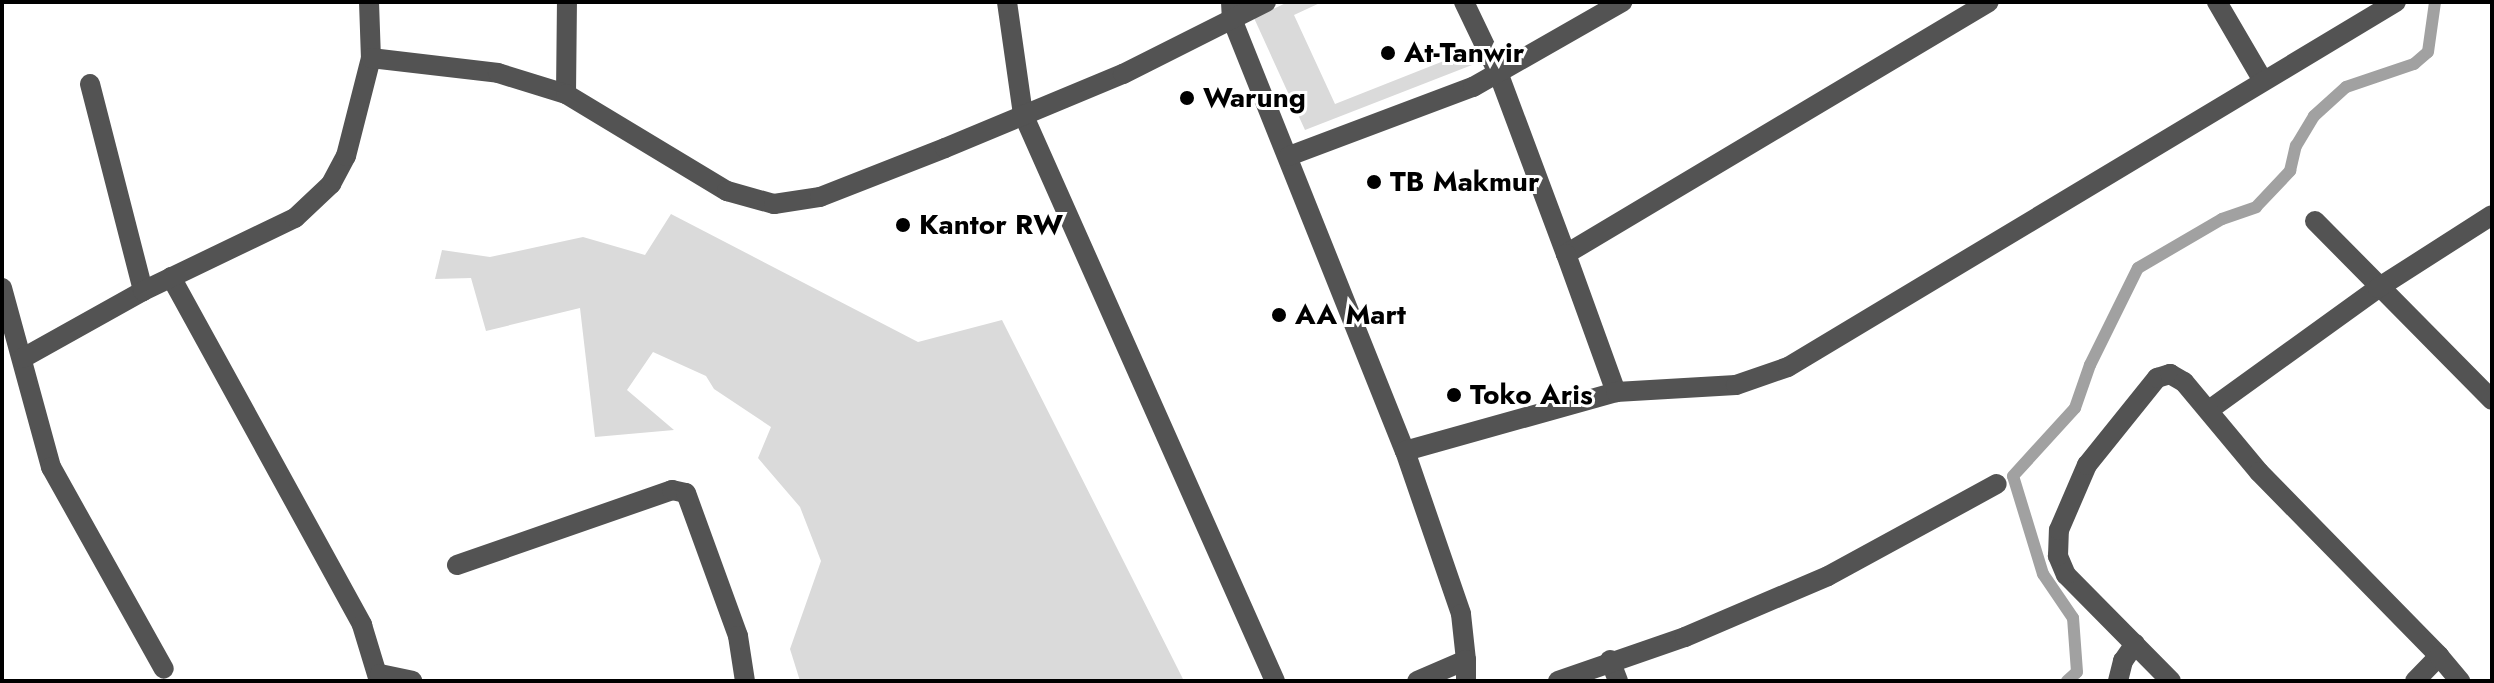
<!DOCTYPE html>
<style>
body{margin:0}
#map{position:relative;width:2494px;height:683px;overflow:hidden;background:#fff;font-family:Jost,sans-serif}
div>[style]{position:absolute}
.green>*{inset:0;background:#dadada}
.stream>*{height:12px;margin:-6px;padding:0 6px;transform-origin:6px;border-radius:6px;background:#a1a1a1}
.minor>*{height:20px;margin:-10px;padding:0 10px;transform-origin:10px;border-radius:10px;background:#535353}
.dots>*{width:22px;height:22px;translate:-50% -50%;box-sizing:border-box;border:4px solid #fff;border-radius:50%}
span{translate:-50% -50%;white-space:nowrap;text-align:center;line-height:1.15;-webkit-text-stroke:6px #fff;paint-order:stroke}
.poi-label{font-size:28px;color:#000;font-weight:700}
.left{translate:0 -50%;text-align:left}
.frame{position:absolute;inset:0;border:4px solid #000;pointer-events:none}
</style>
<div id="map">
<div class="green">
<div style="clip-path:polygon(1288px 2px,1322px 2px,1294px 15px,1335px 104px,1469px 51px,1472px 65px,1305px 130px,1254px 18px)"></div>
<div style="clip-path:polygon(671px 214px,918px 342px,1002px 320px,1184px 681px,800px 681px,790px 649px,821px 561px,800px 507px,758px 458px,771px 427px,714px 389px,706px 376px,653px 352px,627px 390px,674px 430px,595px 437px,580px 308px,486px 331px,471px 278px,435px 279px,442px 250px,490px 257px,583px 237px,645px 255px)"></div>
</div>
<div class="stream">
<div style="left:2067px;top:681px;width:13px;rotate:-42deg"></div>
<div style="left:2077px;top:672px;width:54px;rotate:-94.2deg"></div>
<div style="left:2073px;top:618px;width:53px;rotate:-124.3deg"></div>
<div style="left:2043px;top:574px;width:102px;rotate:-107deg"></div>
<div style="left:2013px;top:476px;width:92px;rotate:-47.6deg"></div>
<div style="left:2075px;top:408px;width:46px;rotate:-70.8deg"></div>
<div style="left:2090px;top:365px;width:108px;rotate:-63.7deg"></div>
<div style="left:2138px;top:268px;width:97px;rotate:-30.3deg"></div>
<div style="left:2222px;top:219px;width:36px;rotate:-19deg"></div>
<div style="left:2256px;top:207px;width:50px;rotate:-46.6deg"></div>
<div style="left:2290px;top:171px;width:26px;rotate:-77deg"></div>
<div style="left:2296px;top:146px;width:35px;rotate:-59deg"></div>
<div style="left:2314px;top:116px;width:43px;rotate:-42.2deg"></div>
<div style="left:2346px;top:87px;width:72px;rotate:-18.7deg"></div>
<div style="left:2414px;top:64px;width:18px;rotate:-41deg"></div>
<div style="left:2428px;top:52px;width:50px;rotate:-82deg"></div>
</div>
<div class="minor">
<div style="left:369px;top:2px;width:56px;rotate:88deg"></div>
<div style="left:1007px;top:2px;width:113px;rotate:81.9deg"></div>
<div style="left:1023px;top:114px;width:620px;rotate:66.04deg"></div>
<div style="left:1231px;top:2px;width:17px;rotate:87deg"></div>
<div style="left:1232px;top:19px;width:465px;rotate:68.2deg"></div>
<div style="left:1405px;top:451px;width:172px;rotate:71deg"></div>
<div style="left:1461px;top:614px;width:46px;rotate:83.8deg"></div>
<div style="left:1466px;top:660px;width:53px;rotate:156.8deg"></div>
<div style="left:1464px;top:2px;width:81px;rotate:64.4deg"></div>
<div style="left:1499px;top:75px;width:191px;rotate:69.5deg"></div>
<div style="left:1566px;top:254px;width:492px;rotate:-30.8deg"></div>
<div style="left:2217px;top:2px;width:89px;rotate:59.7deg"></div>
<div style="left:90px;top:84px;width:214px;rotate:75.6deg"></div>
<div style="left:566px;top:94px;width:92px;rotate:-89.4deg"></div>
<div style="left:1289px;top:156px;width:197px;rotate:-20.6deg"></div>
<div style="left:1473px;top:87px;width:172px;rotate:-29.7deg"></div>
<div style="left:2315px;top:221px;width:252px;rotate:45.3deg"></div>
<div style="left:1566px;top:254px;width:147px;rotate:70.1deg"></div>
<div style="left:171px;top:277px;width:397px;rotate:61.2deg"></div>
<div style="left:362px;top:625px;width:59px;rotate:73.1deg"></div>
<div style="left:2px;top:288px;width:186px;rotate:74.7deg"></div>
<div style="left:51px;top:467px;width:231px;rotate:60.8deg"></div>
<div style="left:23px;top:358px;width:137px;rotate:-29.2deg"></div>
<div style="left:143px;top:291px;width:169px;rotate:-25.7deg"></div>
<div style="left:295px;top:218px;width:50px;rotate:-43.4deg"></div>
<div style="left:331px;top:184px;width:32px;rotate:-62deg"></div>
<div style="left:346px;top:156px;width:101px;rotate:-75.7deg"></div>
<div style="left:371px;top:58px;width:128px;rotate:6.7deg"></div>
<div style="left:498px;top:73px;width:71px;rotate:17.2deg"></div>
<div style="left:566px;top:94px;width:188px;rotate:31.1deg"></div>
<div style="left:727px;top:191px;width:49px;rotate:15.5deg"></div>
<div style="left:774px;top:204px;width:47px;rotate:-8.7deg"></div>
<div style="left:820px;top:197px;width:134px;rotate:-21.4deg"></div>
<div style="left:945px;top:148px;width:193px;rotate:-22.6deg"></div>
<div style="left:1123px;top:74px;width:160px;rotate:-26.7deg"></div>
<div style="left:2209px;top:410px;width:208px;rotate:-35.8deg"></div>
<div style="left:2378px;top:288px;width:135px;rotate:-32.6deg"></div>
<div style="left:1405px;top:451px;width:219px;rotate:-15.6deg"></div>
<div style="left:1616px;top:392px;width:120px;rotate:-3.3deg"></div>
<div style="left:1736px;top:385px;width:55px;rotate:-19.1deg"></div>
<div style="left:1788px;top:367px;width:709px;rotate:-30.98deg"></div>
<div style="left:457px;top:565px;width:228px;rotate:-19.2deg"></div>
<div style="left:672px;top:490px;width:14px;rotate:12deg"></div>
<div style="left:686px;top:493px;width:152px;rotate:70deg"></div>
<div style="left:738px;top:636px;width:46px;rotate:81.2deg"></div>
<div style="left:1466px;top:660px;width:21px;rotate:90deg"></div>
<div style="left:1610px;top:660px;width:22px;rotate:69deg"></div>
<div style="left:380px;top:674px;width:33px;rotate:12deg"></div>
<div style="left:1558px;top:681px;width:134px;rotate:-19.1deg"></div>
<div style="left:1685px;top:637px;width:155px;rotate:-23.1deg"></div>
<div style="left:1828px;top:576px;width:192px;rotate:-28.6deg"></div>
<div style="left:2118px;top:681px;width:21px;rotate:-76deg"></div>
<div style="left:2123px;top:661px;width:21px;rotate:-55deg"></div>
<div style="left:2171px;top:681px;width:149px;rotate:-134.7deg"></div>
<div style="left:2066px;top:575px;width:21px;rotate:-113deg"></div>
<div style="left:2058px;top:556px;width:26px;rotate:-88deg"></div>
<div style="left:2059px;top:530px;width:71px;rotate:-66.7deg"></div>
<div style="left:2087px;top:465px;width:112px;rotate:-51.2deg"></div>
<div style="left:2157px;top:378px;width:14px;rotate:-17deg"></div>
<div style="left:2170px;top:374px;width:16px;rotate:30deg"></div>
<div style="left:2184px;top:382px;width:117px;rotate:50.2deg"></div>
<div style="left:2259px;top:472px;width:257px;rotate:45.6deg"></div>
<div style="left:2415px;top:681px;width:35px;rotate:-46deg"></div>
<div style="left:2439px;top:656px;width:33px;rotate:50deg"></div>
</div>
<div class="dots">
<div style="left:1388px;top:53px;background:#000"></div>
<div style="left:1187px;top:98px;background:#000"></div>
<div style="left:1374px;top:182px;background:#000"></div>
<div style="left:903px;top:225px;background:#000"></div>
<div style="left:1279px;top:315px;background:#000"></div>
<div style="left:1454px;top:395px;background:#000"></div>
</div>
<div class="poi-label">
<span class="left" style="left:1404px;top:53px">At-Tanwir</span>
<span class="left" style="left:1203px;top:98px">Warung</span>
<span class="left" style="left:1390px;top:182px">TB Makmur</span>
<span class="left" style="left:919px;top:225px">Kantor RW</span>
<span class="left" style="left:1295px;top:315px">AA Mart</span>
<span class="left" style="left:1470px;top:395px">Toko Aris</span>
</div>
<div class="frame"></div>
</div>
